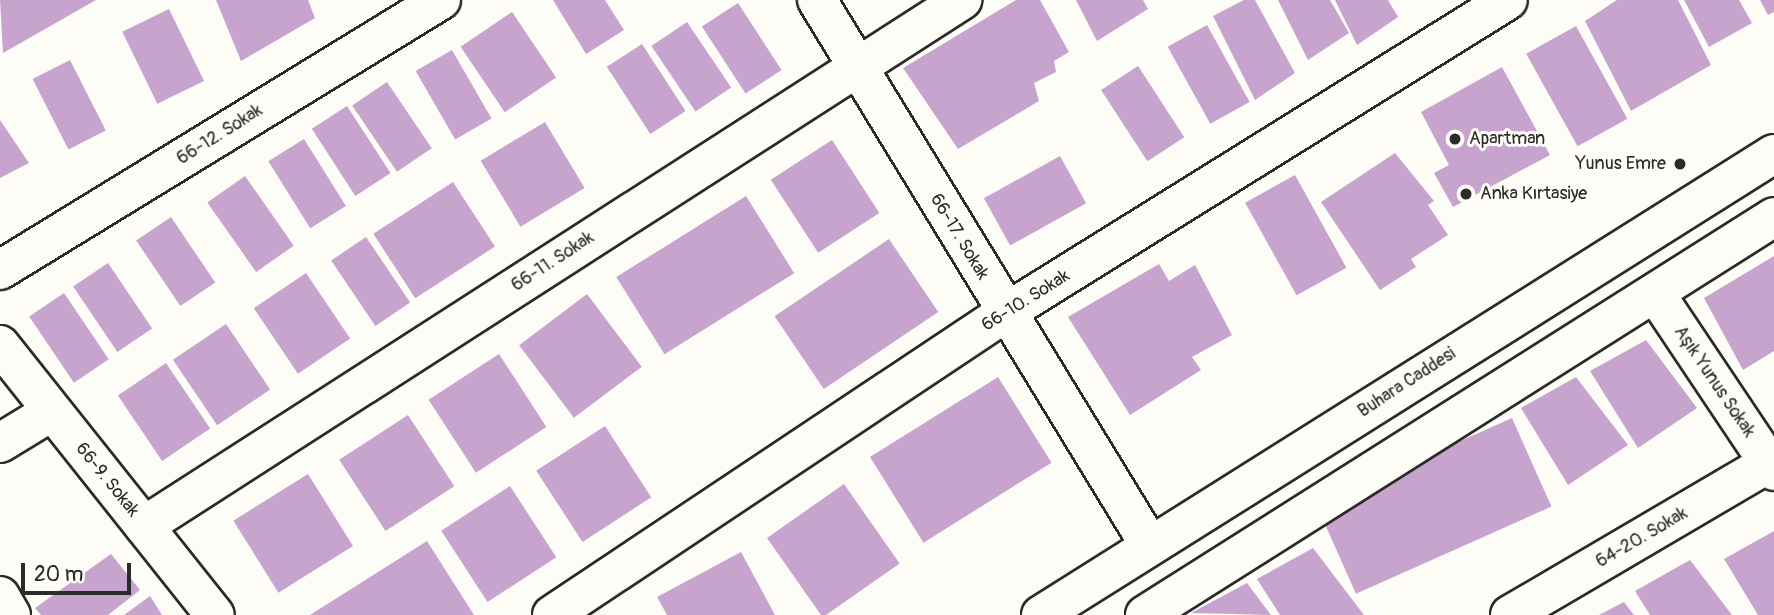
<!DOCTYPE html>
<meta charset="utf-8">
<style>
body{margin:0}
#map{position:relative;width:1774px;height:615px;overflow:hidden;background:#fdfcf7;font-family:Pangolin,sans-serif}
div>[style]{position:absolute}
.building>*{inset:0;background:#c7a4ce;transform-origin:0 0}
.roads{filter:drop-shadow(2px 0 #2b2b2b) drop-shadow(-2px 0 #2b2b2b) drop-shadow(0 2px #2b2b2b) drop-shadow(0 -2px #2b2b2b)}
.minor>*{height:38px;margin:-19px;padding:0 19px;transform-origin:19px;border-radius:19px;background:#fdfcf7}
.major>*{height:38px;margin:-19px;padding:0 19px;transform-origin:19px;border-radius:19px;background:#fdfcf7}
.dots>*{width:19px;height:19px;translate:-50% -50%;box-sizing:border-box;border:4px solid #fdfcf7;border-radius:50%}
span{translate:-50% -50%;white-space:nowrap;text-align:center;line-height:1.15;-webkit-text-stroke:6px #fdfcf7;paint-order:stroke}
.street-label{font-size:18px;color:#2b2b2b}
.poi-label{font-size:18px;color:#2b2b2b}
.left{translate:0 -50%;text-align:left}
.right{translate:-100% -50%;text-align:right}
.scale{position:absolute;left:21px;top:563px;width:110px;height:32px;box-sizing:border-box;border:4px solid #2b2b2b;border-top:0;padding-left:9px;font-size:21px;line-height:24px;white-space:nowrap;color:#2b2b2b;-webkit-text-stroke:5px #fdfcf7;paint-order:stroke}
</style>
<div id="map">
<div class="building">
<div style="clip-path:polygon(0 0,96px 0,3px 53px)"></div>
<div style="clip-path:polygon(216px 0,308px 0,315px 18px,241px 61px)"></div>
<div style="clip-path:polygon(553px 0,605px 0,624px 30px,586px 54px)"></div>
<div style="clip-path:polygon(1016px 0,1040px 0,1069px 52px,1054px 61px,1056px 72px,1034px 83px,1039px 101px,958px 149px,903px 68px)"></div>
<div style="clip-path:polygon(1076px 0,1143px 0,1148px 9px,1097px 41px)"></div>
<div style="clip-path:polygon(1244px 0,1255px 0,1295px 73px,1255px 100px,1213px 16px)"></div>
<div style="clip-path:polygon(1278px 0,1330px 0,1349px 33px,1308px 60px)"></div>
<div style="clip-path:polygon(1335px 0,1388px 0,1398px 17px,1357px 45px)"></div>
<div style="clip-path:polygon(1617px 0,1678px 0,1711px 65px,1631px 111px,1585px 21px)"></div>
<div style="clip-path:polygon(1684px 0,1739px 0,1752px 23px,1709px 47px)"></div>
<div style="clip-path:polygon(1760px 0,1774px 0,1774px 12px,1768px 15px)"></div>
<div style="left:738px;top:3px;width:80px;height:43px;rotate:57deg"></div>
<div style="left:169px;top:9px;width:80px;height:52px;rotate:64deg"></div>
<div style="left:512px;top:12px;width:79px;height:62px;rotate:56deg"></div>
<div style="left:687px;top:22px;width:79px;height:43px;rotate:56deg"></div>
<div style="left:1207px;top:25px;width:88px;height:45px;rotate:61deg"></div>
<div style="left:1576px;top:26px;width:106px;height:57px;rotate:61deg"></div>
<div style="left:642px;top:44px;width:80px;height:42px;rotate:57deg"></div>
<div style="left:452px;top:50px;width:79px;height:42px;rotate:60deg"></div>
<div style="left:70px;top:60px;width:79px;height:42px;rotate:63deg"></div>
<div style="left:1138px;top:66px;width:85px;height:44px;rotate:57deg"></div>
<div style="clip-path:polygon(1502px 67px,1550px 155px,1453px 207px,1434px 173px,1449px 165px,1421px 112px)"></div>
<div style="left:387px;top:82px;width:80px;height:42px;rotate:56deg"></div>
<div style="left:347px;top:106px;width:80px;height:42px;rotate:57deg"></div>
<div style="clip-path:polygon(0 120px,29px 163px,0 178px)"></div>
<div style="left:545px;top:122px;width:77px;height:75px;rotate:59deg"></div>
<div style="left:304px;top:139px;width:79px;height:42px;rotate:58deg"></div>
<div style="left:832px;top:140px;width:87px;height:73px;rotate:57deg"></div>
<div style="clip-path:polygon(1395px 153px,1434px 201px,1428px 205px,1448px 235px,1411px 259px,1416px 267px,1380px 290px,1321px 202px)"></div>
<div style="left:1060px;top:156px;width:54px;height:87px;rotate:61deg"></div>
<div style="left:1295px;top:175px;width:106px;height:57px;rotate:61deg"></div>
<div style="left:245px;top:176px;width:85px;height:46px;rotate:55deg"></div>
<div style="left:453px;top:182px;width:77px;height:95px;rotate:57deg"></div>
<div style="left:746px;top:196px;width:91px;height:153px;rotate:58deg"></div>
<div style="left:171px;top:217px;width:79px;height:42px;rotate:56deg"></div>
<div style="left:366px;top:237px;width:79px;height:42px;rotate:56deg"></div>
<div style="left:889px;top:239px;width:88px;height:138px;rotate:56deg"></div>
<div style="clip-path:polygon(1774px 256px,1774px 351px,1743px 370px,1704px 298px)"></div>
<div style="left:108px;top:263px;width:79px;height:42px;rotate:56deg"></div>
<div style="clip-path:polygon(1159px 264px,1169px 281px,1195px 265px,1232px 335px,1192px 357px,1201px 370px,1130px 415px,1068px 317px)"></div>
<div style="left:306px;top:273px;width:79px;height:63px;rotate:56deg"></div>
<div style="left:64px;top:293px;width:80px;height:42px;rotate:56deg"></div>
<div style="left:587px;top:294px;width:91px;height:85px;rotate:53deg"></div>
<div style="left:226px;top:324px;width:79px;height:64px;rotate:56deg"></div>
<div style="clip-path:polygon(1646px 340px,1697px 408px,1638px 448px,1590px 371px)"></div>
<div style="left:499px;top:354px;width:87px;height:84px;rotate:57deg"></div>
<div style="left:166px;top:363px;width:79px;height:58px;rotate:56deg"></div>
<div style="left:998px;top:377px;width:101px;height:151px;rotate:58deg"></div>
<div style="clip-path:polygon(1576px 377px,1628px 445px,1568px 485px,1521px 408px)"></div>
<div style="left:408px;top:415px;width:85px;height:82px;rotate:57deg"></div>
<div style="left:1512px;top:418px;width:97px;height:214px;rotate:66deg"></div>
<div style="left:605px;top:426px;width:85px;height:82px;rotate:57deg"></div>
<div style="left:308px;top:474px;width:85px;height:88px;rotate:58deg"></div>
<div style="left:844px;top:484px;width:97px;height:94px;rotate:55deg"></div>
<div style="left:510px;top:486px;width:85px;height:82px;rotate:57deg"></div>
<div style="clip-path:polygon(1774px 531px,1774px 615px,1758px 615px,1724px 559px)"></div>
<div style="clip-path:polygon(427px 541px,474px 615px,310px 615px)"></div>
<div style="clip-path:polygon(1313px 548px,1364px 615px,1280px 615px,1257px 579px)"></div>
<div style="clip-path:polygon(741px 552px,775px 615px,667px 615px,657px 597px)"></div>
<div style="clip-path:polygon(111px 554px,140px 590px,108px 615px,41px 615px,35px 608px)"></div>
<div style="clip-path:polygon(1690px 560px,1732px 615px,1650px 615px,1635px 591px)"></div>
<div style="clip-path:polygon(1247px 583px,1271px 615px,1191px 613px)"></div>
<div style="clip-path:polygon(150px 596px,162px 615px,124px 615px)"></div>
<div style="clip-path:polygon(1624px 602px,1634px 615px,1599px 615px)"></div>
</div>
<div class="roads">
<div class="minor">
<div style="left:817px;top:0;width:637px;rotate:58.6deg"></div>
<div style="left:0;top:270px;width:517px;rotate:-31.48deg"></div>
<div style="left:1655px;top:293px;width:214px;rotate:56.2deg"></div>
<div style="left:0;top:345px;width:345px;rotate:51.5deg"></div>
<div style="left:0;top:443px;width:60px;rotate:-31.3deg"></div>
<div style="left:144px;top:526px;width:973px;rotate:-32.74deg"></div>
<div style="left:0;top:596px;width:22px;rotate:60deg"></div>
<div style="left:552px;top:615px;width:544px;rotate:-33.69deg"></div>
<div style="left:1005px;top:313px;width:592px;rotate:-31.89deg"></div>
<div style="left:1510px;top:615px;width:306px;rotate:-30.4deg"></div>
</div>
<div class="major">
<div style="left:1041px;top:615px;width:866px;rotate:-32.17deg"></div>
<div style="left:1145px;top:615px;width:744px;rotate:-32.32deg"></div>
</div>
</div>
<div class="dots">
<div style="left:1455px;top:139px;background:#2b2b2b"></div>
<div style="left:1680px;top:164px;background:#2b2b2b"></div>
<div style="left:1466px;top:194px;background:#2b2b2b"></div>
</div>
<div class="street-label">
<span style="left:220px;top:135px;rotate:-32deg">66-12. Sokak</span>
<span style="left:959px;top:237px;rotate:59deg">66-17. Sokak</span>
<span style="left:553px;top:262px;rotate:-33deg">66-11. Sokak</span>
<span style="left:1026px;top:301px;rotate:-32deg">66-10. Sokak</span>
<span style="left:1714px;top:382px;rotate:56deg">Aşık Yunus Sokak</span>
<span style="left:1407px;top:383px;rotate:-33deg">Buhara Caddesi</span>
<span style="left:107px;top:480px;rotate:51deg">66-9. Sokak</span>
<span style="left:1642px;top:538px;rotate:-30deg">64-20. Sokak</span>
</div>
<div class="poi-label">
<span class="left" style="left:1469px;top:139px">Apartman</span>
<span class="right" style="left:1666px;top:164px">Yunus Emre</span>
<span class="left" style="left:1480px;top:194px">Anka Kırtasiye</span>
</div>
<div class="scale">20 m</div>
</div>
